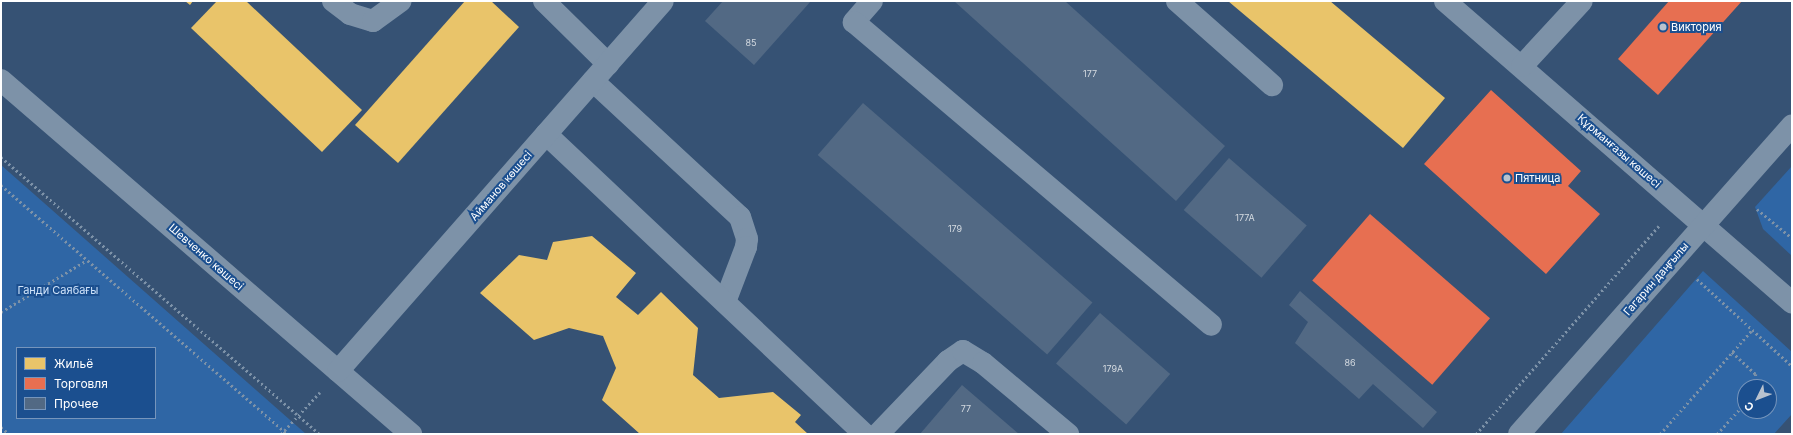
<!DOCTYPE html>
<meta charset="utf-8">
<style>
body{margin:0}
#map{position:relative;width:1793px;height:435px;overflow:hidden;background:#365274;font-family:Inter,sans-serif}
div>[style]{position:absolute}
.green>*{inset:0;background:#2f66a5}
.homes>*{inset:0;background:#e9c46a}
.shops>*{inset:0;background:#e76f51;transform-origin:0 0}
.building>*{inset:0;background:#526984;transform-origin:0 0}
.path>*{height:2.5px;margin-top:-1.25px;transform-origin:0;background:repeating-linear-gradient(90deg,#7d92a8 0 2px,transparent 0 5px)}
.minor>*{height:22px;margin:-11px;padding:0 11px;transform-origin:11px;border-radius:11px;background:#7d92a8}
.dots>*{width:11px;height:11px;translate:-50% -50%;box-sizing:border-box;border:2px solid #1b4f8f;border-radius:50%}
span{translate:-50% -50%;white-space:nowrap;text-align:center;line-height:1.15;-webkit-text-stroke:4px #1b4f8f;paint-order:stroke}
.number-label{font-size:9px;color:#d4dae0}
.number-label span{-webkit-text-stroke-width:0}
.poi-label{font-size:11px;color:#fff}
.left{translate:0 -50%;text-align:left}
.street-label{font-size:11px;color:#fff}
.park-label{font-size:11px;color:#cfe3fa}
.frame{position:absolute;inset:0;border:2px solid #fff;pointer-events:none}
.legend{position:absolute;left:16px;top:347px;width:140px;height:72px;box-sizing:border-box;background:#1b4f8f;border:1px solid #7695bc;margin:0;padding:5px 7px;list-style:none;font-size:12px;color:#fff}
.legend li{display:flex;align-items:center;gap:8px;height:20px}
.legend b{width:20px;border:1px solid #7695bc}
.north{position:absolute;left:1737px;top:379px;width:40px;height:40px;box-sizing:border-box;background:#1b4f8f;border:1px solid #7695bc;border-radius:50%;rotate:227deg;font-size:11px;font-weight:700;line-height:16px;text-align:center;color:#fff}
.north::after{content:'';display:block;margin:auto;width:14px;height:18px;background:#b9c2ce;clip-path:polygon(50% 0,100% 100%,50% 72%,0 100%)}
</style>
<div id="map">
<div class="green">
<div style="clip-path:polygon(evenodd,1px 165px,306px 434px,1px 434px,1px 165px,17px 348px,155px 348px,155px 418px,17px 418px,17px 348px)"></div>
<div style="clip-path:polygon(1792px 166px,1792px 256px,1763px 229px,1755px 207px)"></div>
<div style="clip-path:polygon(evenodd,1703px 271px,1792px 352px,1792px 414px,1774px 434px,1561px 434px,1703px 271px,1745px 387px,1769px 387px,1769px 411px,1745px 411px,1745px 387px)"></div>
</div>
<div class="homes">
<div style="clip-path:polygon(185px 1px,193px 1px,190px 5px)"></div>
<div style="clip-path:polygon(217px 1px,246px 1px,362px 110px,322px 152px,191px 28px)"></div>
<div style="clip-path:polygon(465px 1px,491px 1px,519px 27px,398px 163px,355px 125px)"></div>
<div style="clip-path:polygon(1228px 1px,1330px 1px,1445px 98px,1403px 148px)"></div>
<div style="clip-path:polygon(592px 236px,636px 273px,616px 297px,638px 315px,661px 292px,698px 328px,693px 375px,719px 398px,773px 392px,801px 415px,795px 422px,808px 434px,640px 434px,602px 400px,616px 368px,603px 336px,569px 328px,534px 340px,480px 293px,519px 255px,547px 260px,553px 242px)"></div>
</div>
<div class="shops">
<div style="clip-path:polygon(1669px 1px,1742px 1px,1658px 95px,1618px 59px)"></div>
<div style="clip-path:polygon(1491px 90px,1581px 171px,1568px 186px,1600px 214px,1546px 274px,1424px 164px)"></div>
<div style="left:1370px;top:214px;width:159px;height:88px;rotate:41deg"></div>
</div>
<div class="building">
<div style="clip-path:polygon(723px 1px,811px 1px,754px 65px,705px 21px)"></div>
<div style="clip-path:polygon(954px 1px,1065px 1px,1225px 146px,1176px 201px)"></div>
<div style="left:863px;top:103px;width:304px;height:69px;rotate:41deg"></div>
<div style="left:1229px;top:158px;width:103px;height:69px;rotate:41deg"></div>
<div style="clip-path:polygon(1300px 291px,1437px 412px,1423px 428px,1373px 384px,1359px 399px,1295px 343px,1308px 322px,1289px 305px)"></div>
<div style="left:1100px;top:313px;width:93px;height:67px;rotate:41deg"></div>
<div style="clip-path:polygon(962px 385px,1019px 434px,920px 434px)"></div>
</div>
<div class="path">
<div style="left:1px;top:157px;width:422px;rotate:41deg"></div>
<div style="left:1px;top:185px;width:379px;rotate:41deg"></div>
<div style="left:1757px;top:209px;width:45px;rotate:39.6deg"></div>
<div style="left:1697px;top:279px;width:129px;rotate:42.5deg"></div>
<div style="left:1px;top:312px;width:100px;rotate:-31.2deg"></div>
<div style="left:1732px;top:352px;width:33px;rotate:43deg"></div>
<div style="left:1756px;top:374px;width:13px;rotate:99deg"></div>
<div style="left:1px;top:427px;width:11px;rotate:41deg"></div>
<div style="left:281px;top:434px;width:57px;rotate:-47.1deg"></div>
<div style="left:1476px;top:434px;width:277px;rotate:-48.7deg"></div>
<div style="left:1660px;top:434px;width:139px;rotate:-48.5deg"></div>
<div style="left:1717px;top:434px;width:42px;rotate:-47.9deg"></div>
</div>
<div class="minor">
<div style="left:333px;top:1px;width:21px;rotate:37deg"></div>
<div style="left:350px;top:14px;width:24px;rotate:17deg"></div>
<div style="left:373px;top:21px;width:34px;rotate:-36deg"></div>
<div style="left:544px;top:1px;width:90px;rotate:44.5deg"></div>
<div style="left:872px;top:1px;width:28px;rotate:131deg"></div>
<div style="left:854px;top:22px;width:468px;rotate:40.3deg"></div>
<div style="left:1177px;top:1px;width:127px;rotate:41.5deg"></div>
<div style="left:1445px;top:1px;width:460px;rotate:41deg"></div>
<div style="left:1522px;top:66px;width:88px;rotate:-47.3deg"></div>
<div style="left:1px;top:80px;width:542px;rotate:40.81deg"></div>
<div style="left:593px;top:81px;width:200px;rotate:42.8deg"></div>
<div style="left:740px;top:217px;width:23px;rotate:72deg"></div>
<div style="left:747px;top:239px;width:8px;rotate:97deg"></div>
<div style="left:746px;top:247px;width:59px;rotate:110.9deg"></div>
<div style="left:546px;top:134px;width:437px;rotate:43.3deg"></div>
<div style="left:338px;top:371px;width:492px;rotate:-48.7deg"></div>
<div style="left:878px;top:434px;width:101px;rotate:-46.2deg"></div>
<div style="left:948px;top:361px;width:18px;rotate:-34deg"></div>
<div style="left:963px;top:351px;width:23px;rotate:31deg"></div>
<div style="left:983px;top:363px;width:111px;rotate:39.9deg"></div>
<div style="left:1519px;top:434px;width:412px;rotate:-48.5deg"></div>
</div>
<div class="dots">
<div style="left:1663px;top:27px;background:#b9c2ce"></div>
<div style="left:1507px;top:178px;background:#b9c2ce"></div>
</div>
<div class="number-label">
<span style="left:751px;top:43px">85</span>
<span style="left:1090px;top:74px">177</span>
<span style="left:1245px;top:218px">177А</span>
<span style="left:955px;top:229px">179</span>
<span style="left:1350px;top:363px">86</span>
<span style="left:1113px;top:369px">179А</span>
<span style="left:966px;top:409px">77</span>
</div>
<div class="poi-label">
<span class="left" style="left:1671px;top:27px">Виктория</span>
<span class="left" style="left:1515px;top:178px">Пятница</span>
</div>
<div class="street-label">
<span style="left:1619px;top:151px;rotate:41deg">Құрманғазы көшесі</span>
<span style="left:501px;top:186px;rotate:-49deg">Айманов көшесі</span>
<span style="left:206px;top:257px;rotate:41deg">Шевченко көшесі</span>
<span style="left:1656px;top:279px;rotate:-49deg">Гагарин даңғылы</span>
</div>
<div class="park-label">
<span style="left:58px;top:290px">Ганди Саябағы</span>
</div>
<div class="frame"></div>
<ul class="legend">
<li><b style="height:11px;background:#e9c46a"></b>Жильё</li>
<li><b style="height:11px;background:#e76f51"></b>Торговля</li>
<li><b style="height:11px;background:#526984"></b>Прочее</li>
</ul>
<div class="north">С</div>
</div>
